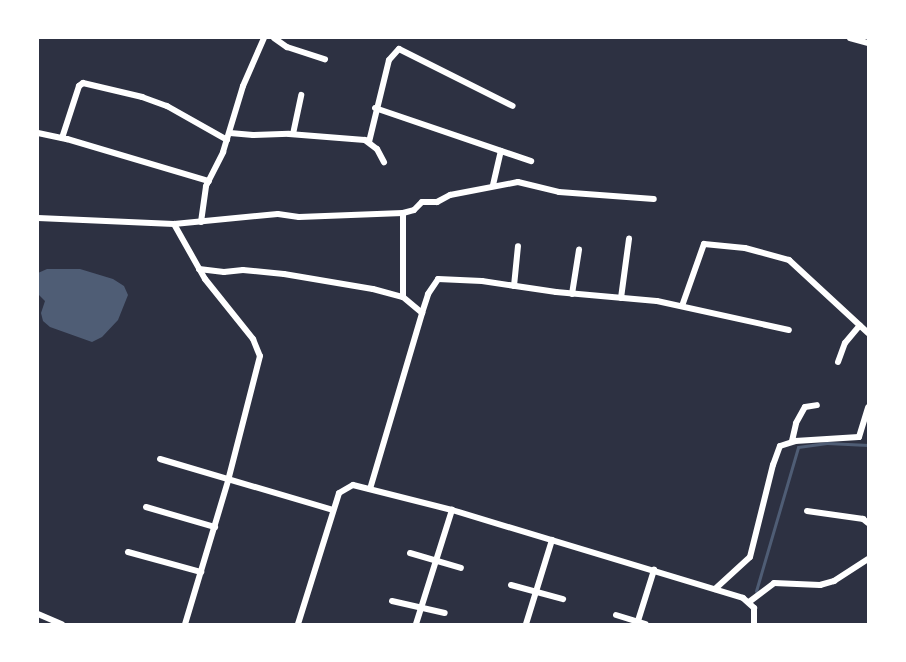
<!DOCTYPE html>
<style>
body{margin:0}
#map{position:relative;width:906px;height:662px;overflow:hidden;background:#2d3142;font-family:Helvetica,sans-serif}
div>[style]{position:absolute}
.water>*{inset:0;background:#4f5d75}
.stream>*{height:3px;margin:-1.5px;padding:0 1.5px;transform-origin:1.5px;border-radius:1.5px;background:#4f5d75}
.minor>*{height:6px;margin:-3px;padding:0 3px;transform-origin:3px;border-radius:3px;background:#fff}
span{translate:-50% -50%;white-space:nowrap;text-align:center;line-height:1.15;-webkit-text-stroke:4.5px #fff;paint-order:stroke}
.frame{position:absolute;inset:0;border:39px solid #fff;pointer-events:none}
</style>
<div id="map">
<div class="water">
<div style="clip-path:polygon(47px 269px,80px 269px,113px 279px,124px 286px,128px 295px,118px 320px,102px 337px,92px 342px,50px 327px,43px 321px,41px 313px,45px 301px,38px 294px,38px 273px)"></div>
</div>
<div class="stream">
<div style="left:756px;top:591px;width:150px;rotate:-73.7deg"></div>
<div style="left:798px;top:447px;width:29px;rotate:-8deg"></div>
<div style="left:827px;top:443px;width:41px;rotate:2.8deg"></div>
</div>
<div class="minor">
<div style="left:274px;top:38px;width:16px;rotate:35deg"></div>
<div style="left:287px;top:47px;width:40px;rotate:18deg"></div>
<div style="left:850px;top:38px;width:19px;rotate:16deg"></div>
<div style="left:375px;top:108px;width:165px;rotate:18.8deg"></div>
<div style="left:38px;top:133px;width:30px;rotate:12deg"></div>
<div style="left:67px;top:139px;width:148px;rotate:16.5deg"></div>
<div style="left:230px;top:133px;width:23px;rotate:5deg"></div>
<div style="left:253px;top:135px;width:36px;rotate:-2deg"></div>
<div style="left:289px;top:134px;width:76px;rotate:4.5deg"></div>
<div style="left:365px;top:140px;width:15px;rotate:37deg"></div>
<div style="left:377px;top:149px;width:15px;rotate:62deg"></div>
<div style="left:293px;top:134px;width:40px;rotate:-78deg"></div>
<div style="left:62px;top:138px;width:55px;rotate:-71.9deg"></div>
<div style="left:79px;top:86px;width:5px;rotate:-37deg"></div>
<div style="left:83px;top:83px;width:61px;rotate:13.3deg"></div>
<div style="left:142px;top:97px;width:27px;rotate:20deg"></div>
<div style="left:167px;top:106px;width:69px;rotate:29.5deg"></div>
<div style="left:369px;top:142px;width:84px;rotate:-76.3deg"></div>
<div style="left:389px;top:60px;width:15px;rotate:-48deg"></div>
<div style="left:399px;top:49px;width:127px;rotate:26.6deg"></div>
<div style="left:493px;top:185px;width:35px;rotate:-77deg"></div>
<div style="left:403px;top:213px;width:84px;rotate:90deg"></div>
<div style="left:38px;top:218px;width:136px;rotate:2.5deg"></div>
<div style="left:174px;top:224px;width:104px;rotate:-5.5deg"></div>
<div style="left:278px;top:214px;width:21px;rotate:8deg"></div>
<div style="left:299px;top:217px;width:104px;rotate:-2.2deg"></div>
<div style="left:403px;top:213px;width:11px;rotate:-15deg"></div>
<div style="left:414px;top:210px;width:11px;rotate:-45deg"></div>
<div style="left:422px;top:202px;width:15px"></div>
<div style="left:437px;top:202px;width:15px;rotate:-28deg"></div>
<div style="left:450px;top:195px;width:69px;rotate:-10.8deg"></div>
<div style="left:518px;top:182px;width:42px;rotate:13.7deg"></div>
<div style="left:559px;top:192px;width:95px;rotate:4.2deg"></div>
<div style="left:201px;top:222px;width:36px;rotate:-82deg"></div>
<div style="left:206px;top:186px;width:38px;rotate:-63deg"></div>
<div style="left:223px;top:152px;width:69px;rotate:-73.1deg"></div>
<div style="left:243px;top:86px;width:52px;rotate:-66.4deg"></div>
<div style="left:174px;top:224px;width:63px;rotate:60.6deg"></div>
<div style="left:205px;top:279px;width:77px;rotate:51.3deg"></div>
<div style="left:253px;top:339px;width:18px;rotate:68deg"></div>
<div style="left:260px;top:356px;width:129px;rotate:104.4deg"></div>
<div style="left:228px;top:481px;width:149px;rotate:106.7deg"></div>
<div style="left:199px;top:269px;width:25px;rotate:7deg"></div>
<div style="left:224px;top:272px;width:19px;rotate:-6deg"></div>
<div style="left:243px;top:270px;width:41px;rotate:5.6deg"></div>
<div style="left:284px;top:274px;width:90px;rotate:9.6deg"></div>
<div style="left:373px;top:289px;width:31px;rotate:15deg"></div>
<div style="left:403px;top:297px;width:25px;rotate:40deg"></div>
<div style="left:514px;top:286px;width:40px;rotate:-84.3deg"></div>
<div style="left:572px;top:294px;width:45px;rotate:-81deg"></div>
<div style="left:621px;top:298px;width:60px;rotate:-82.3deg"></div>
<div style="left:682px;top:306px;width:66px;rotate:-70.5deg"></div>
<div style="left:704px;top:244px;width:41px;rotate:5.6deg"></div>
<div style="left:745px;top:248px;width:46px;rotate:15.3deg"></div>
<div style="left:789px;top:260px;width:108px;rotate:42.7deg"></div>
<div style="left:838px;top:362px;width:20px;rotate:-70deg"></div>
<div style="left:845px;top:343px;width:23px;rotate:-50deg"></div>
<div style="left:792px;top:441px;width:18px;rotate:-77deg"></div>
<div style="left:796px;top:423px;width:18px;rotate:-61deg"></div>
<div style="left:805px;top:407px;width:12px;rotate:-9deg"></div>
<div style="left:160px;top:459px;width:180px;rotate:16.4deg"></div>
<div style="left:370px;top:489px;width:184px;rotate:-73.5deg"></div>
<div style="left:422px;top:313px;width:20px;rotate:-72deg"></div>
<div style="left:428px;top:294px;width:18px;rotate:-56deg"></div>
<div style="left:438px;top:279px;width:44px;rotate:2.6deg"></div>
<div style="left:482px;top:281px;width:75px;rotate:8.5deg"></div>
<div style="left:556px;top:292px;width:101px;rotate:5.1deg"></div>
<div style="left:657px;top:301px;width:135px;rotate:12.4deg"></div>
<div style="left:146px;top:507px;width:72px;rotate:16.2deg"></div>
<div style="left:807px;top:511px;width:57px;rotate:8.1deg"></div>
<div style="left:863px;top:519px;width:6px;rotate:39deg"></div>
<div style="left:128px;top:552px;width:76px;rotate:15.3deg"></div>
<div style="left:410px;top:553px;width:53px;rotate:16.4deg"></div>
<div style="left:511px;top:585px;width:54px;rotate:15.1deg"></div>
<div style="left:715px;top:589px;width:47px;rotate:-42.4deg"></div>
<div style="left:750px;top:557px;width:95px;rotate:-76deg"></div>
<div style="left:773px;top:465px;width:20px;rotate:-70deg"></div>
<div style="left:780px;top:446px;width:16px;rotate:-18deg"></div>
<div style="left:795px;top:441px;width:64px;rotate:-3.6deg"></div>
<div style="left:859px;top:437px;width:31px;rotate:-73deg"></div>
<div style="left:392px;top:601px;width:54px;rotate:12.8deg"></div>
<div style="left:749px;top:602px;width:31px;rotate:-37deg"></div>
<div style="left:774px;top:583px;width:46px;rotate:2.5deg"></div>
<div style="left:820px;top:585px;width:15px;rotate:-16deg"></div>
<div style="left:834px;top:581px;width:40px;rotate:-32.9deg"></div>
<div style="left:38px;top:614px;width:26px;rotate:23deg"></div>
<div style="left:616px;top:615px;width:31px;rotate:17deg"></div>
<div style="left:298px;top:624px;width:137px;rotate:-72.6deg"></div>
<div style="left:339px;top:493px;width:16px;rotate:-30deg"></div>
<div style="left:353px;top:485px;width:102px;rotate:14.2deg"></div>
<div style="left:452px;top:510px;width:304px;rotate:16.8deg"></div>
<div style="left:743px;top:598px;width:15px;rotate:42deg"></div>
<div style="left:754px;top:608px;width:16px;rotate:90deg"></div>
<div style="left:416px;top:624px;width:120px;rotate:-72.5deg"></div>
<div style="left:526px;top:624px;width:88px;rotate:-72.8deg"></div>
<div style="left:637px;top:624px;width:57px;rotate:-72.5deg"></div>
</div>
<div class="frame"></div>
</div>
